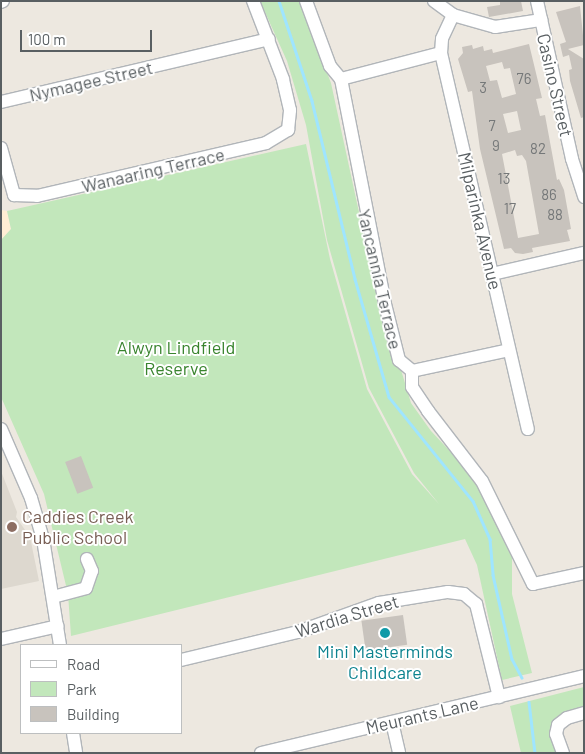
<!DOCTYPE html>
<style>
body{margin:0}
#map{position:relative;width:585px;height:754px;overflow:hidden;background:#ede8e0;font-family:Barlow,sans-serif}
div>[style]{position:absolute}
.commercial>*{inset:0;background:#ffeed4}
.education>*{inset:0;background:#ddd8cf}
.green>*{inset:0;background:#c2e7bb}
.stream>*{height:2.5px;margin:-1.25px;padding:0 1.25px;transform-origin:1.25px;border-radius:1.25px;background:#9fe5ff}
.building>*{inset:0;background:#c8c3bd;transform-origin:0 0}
.roads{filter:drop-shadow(1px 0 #b1b5b9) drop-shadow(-1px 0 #b1b5b9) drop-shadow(0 1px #b1b5b9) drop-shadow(0 -1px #b1b5b9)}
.minor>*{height:12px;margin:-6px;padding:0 6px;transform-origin:6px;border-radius:6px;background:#fff}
.dots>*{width:14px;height:14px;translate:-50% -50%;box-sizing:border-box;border:2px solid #fff;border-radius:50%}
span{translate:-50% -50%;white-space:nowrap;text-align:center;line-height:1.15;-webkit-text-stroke:4px #fff;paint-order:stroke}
.number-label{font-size:15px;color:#757879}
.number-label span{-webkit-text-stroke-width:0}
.street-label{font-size:18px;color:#595f62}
.park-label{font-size:18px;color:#39842e}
.education-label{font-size:18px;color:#785e54}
.left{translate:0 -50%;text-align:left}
.culture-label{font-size:18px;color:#0d838f}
.frame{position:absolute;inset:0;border:2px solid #595f62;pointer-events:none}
.legend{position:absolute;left:20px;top:644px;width:162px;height:90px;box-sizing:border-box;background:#fff;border:1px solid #bdbfc0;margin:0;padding:6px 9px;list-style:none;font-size:15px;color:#595f62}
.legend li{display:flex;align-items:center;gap:10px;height:25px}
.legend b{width:25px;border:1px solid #bdbfc0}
.scale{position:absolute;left:20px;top:30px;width:132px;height:22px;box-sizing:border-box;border:2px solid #595f62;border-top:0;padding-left:6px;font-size:15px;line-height:18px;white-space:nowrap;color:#595f62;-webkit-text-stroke:4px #fff;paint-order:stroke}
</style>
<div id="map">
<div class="commercial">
<div style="clip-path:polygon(1px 210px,7px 211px,11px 229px,1px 240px)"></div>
</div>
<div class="education">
<div style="clip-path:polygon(1px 471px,17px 512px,16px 517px,30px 537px,39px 581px,1px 589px)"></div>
</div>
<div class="green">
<div style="clip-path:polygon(260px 1px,299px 1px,331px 83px,373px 277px,411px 403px,431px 431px,476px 479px,496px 515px,512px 557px,512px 594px,532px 673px,502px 680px,477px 565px,465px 539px,71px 636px,68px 594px,44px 494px,1px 397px,1px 240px,11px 229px,7px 211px,306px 144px,330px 259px,367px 389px,412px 474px,439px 504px,414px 473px,369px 388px,327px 240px,306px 125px,287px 61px)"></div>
<div style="clip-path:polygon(584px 687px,584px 709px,565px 713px,558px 753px,521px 753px,510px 706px)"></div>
</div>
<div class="stream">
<div style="left:279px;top:1px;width:105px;rotate:71.7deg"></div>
<div style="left:312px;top:101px;width:183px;rotate:76.4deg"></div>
<div style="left:355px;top:279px;width:123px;rotate:73.9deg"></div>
<div style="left:389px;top:397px;width:134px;rotate:51.1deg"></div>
<div style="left:473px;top:501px;width:42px;rotate:65.9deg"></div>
<div style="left:490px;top:539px;width:36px;rotate:85deg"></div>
<div style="left:493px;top:575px;width:86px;rotate:77.3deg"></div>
<div style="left:512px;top:659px;width:21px;rotate:62deg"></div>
<div style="left:529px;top:702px;width:51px;rotate:83.3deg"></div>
</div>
<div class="building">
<div style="clip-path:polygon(500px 1px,521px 1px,523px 11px,489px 17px,487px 7px,500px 5px)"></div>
<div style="clip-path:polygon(580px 6px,584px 45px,568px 49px,584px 59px,584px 117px,581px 118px,570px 81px,569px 70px,572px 69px,569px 55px,563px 57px,560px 44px,566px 42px,556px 12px)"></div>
<div style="clip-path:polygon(evenodd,529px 44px,542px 98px,536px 99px,540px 116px,545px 115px,557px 180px,559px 179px,564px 190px,571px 229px,567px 230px,570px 241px,532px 248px,533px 252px,523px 254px,515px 253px,511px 248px,504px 249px,480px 149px,472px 91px,468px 92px,458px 59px,463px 53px,462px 47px,472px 45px,473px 49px,483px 46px,484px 51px,492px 49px,493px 53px,529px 44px,502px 62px,504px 69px,510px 68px,516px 94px,502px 98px,497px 80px,490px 81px,486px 66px,502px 62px,529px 44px,517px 111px,521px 130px,508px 133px,503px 114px,517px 111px,529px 44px,515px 150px,517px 156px,522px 155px,526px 161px,539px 234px,518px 238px,502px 154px,515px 150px)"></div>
<div style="left:81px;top:456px;width:34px;height:17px;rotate:69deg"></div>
<div style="left:403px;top:615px;width:30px;height:42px;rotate:82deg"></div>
</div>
<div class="roads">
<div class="minor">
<div style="left:306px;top:1px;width:69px;rotate:69.7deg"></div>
<div style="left:330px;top:66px;width:17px;rotate:50deg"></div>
<div style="left:341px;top:79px;width:229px;rotate:78.9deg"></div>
<div style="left:385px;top:304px;width:58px;rotate:76deg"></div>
<div style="left:399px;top:360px;width:17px;rotate:40deg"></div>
<div style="left:412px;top:371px;width:16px;rotate:90deg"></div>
<div style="left:412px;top:387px;width:29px;rotate:56deg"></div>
<div style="left:428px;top:411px;width:88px;rotate:52.4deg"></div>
<div style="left:482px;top:481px;width:115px;rotate:63.7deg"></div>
<div style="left:533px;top:584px;width:52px;rotate:-12.2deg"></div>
<div style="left:434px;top:1px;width:24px;rotate:36deg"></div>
<div style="left:453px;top:15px;width:44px;rotate:15.9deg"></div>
<div style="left:495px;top:27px;width:47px;rotate:-8.7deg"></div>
<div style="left:537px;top:1px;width:162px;rotate:77.5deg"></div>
<div style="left:572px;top:159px;width:40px;rotate:72deg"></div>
<div style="left:1px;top:2px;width:2px;rotate:-27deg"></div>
<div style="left:453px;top:15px;width:26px;rotate:115deg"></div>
<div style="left:442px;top:39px;width:14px;rotate:94deg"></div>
<div style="left:441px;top:53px;width:386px;rotate:77deg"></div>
<div style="left:341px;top:79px;width:103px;rotate:-14.6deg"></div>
<div style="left:1px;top:102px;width:275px;rotate:-13.2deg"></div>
<div style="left:1px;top:148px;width:49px;rotate:74.5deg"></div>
<div style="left:14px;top:195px;width:23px;rotate:2deg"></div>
<div style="left:37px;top:196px;width:235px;rotate:-13deg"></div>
<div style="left:266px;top:143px;width:26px;rotate:-31deg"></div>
<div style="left:288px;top:130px;width:20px;rotate:-84deg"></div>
<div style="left:290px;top:110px;width:32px;rotate:-103deg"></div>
<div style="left:283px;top:79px;width:84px;rotate:-111deg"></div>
<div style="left:492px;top:274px;width:94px;rotate:-12.9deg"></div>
<div style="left:412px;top:371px;width:99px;rotate:-12.2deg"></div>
<div style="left:1px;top:429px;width:75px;rotate:66.5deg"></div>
<div style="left:31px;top:498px;width:43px;rotate:73.7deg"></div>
<div style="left:43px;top:539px;width:107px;rotate:80.9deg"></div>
<div style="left:53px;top:597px;width:34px;rotate:-15deg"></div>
<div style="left:86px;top:588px;width:18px;rotate:-71deg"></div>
<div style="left:92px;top:571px;width:13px;rotate:-113deg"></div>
<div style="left:1px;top:639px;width:58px;rotate:-12.8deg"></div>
<div style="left:181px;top:660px;width:120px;rotate:-13.5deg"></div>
<div style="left:298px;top:632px;width:86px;rotate:-19.7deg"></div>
<div style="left:379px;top:603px;width:70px;rotate:-9.1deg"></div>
<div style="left:448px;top:592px;width:16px;rotate:7deg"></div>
<div style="left:464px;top:594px;width:16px;rotate:40deg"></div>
<div style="left:476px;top:604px;width:96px;rotate:76.1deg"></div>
<div style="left:392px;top:722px;width:32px;rotate:77deg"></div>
<div style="left:73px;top:733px;width:20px;rotate:81deg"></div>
<div style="left:261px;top:753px;width:332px;rotate:-13.4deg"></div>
<div style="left:563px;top:753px;width:20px;rotate:-110deg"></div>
<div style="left:556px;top:734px;width:9px;rotate:-77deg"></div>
<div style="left:558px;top:725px;width:11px;rotate:-38deg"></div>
<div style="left:567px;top:718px;width:18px;rotate:-16deg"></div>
</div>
</div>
<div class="dots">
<div style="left:12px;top:527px;background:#8d6e63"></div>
<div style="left:385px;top:633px;background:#0f9aa8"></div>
</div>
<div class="number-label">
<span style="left:524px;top:79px">76</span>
<span style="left:483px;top:88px">3</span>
<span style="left:492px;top:126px">7</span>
<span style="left:496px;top:146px">9</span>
<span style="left:538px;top:149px">82</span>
<span style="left:504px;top:179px">13</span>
<span style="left:549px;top:195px">86</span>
<span style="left:510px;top:209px">17</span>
<span style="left:555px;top:215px">88</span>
</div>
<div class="street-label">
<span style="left:91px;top:81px;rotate:-13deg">Nymagee Street</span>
<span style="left:555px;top:85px;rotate:77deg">Casino Street</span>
<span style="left:153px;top:170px;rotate:-13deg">Wanaaring Terrace</span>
<span style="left:480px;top:221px;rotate:77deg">Milparinka Avenue</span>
<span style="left:380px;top:279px;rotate:77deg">Yancannia Terrace</span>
<span style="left:347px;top:616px;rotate:-17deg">Wardia Street</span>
<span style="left:422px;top:715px;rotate:-13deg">Meurants Lane</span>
</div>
<div class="park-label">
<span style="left:176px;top:358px">Alwyn Lindfield<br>Reserve</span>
</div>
<div class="education-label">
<span class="left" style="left:22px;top:527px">Caddies Creek<br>Public School</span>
</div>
<div class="culture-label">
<span style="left:385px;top:662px">Mini Masterminds<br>Childcare</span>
</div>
<div class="frame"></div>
<ul class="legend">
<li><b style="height:6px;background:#fff"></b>Road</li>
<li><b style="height:14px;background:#c2e7bb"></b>Park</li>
<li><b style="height:14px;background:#c8c3bd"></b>Building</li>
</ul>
<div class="scale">100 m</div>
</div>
